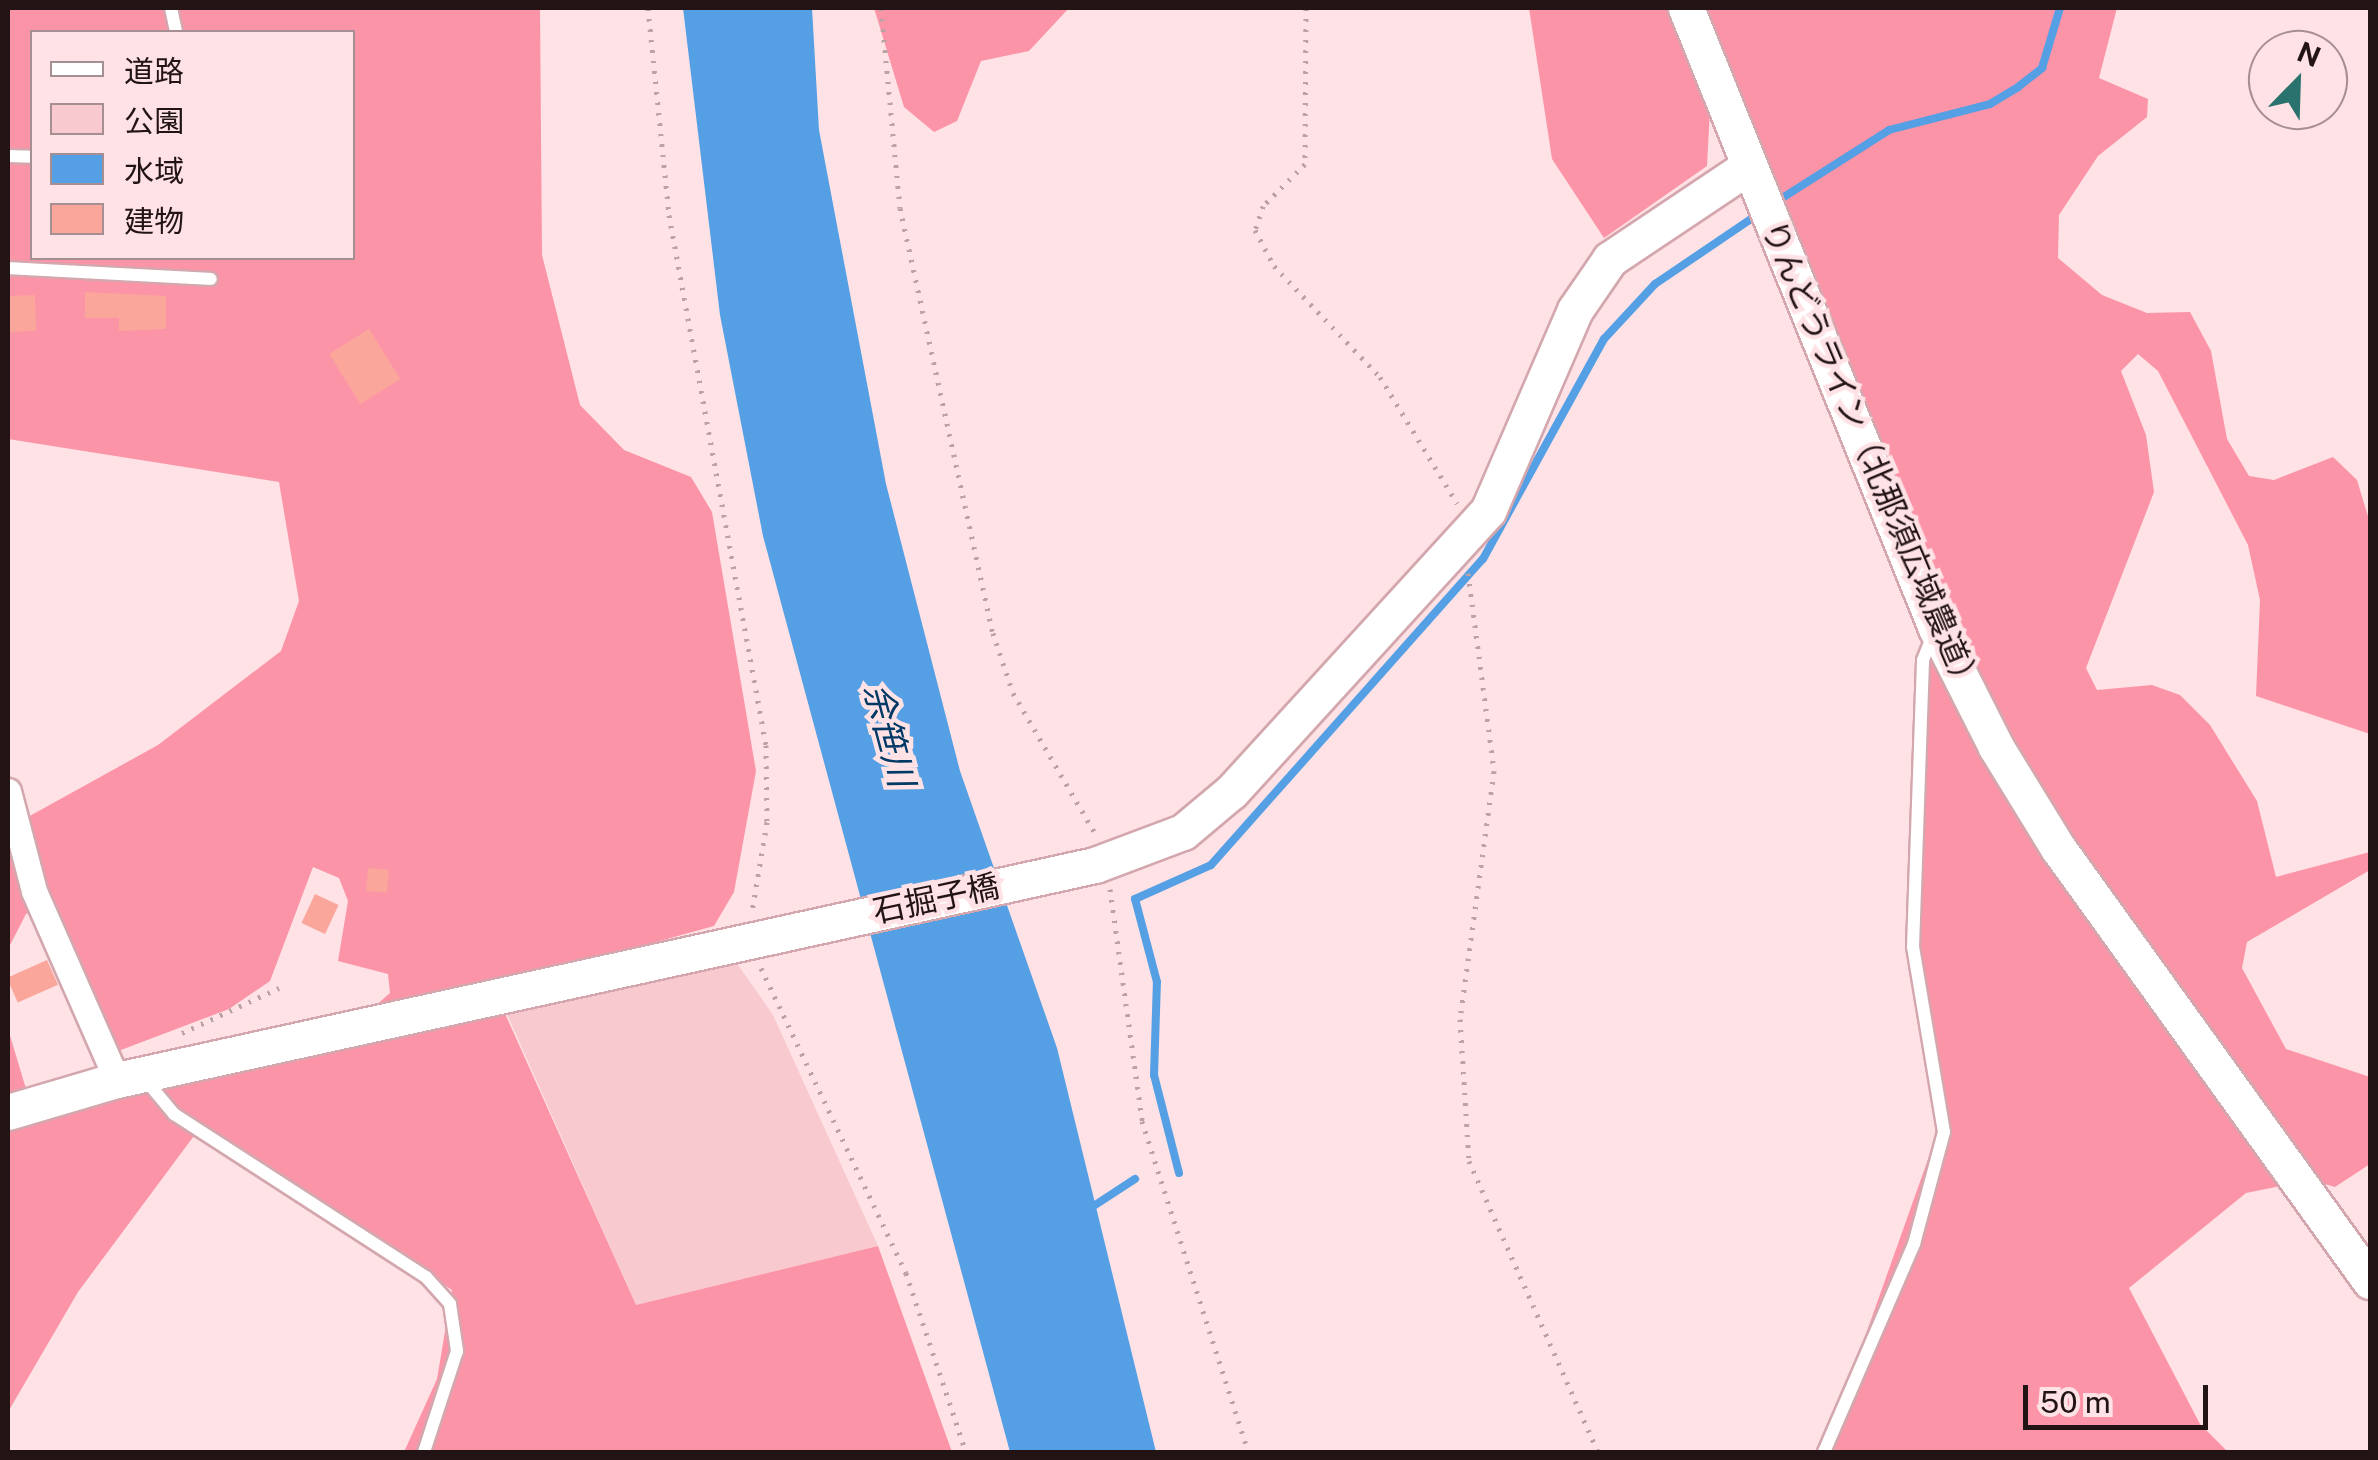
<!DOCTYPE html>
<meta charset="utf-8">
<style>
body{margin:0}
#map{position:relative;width:2378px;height:1460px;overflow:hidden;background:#fee2e5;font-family:"Public Sans","Noto Sans JP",sans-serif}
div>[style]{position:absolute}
.green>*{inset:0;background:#f8c9cf}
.forest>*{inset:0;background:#fc94a8}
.water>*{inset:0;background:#559fe4}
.stream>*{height:8px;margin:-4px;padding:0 4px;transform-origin:4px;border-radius:4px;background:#559fe4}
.building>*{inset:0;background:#faa69a;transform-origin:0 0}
.path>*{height:5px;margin-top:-2.5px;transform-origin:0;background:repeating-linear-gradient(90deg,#bba3a5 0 2.5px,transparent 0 10.5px)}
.roads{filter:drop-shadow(2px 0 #d3a7ad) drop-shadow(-2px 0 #d3a7ad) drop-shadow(0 2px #d3a7ad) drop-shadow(0 -2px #d3a7ad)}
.lane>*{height:12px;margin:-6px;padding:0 6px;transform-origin:6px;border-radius:6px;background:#fff}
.street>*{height:25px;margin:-12.5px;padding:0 12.5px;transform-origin:12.5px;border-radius:12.5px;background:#fff}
.secondary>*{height:35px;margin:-17.5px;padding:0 17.5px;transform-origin:17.5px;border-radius:17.5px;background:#fff}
span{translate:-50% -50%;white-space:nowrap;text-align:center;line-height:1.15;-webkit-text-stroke:9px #fee2e5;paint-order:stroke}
.street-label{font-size:32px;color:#221315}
.water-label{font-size:35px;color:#003965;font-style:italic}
.frame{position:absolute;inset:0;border:10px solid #221315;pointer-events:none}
.legend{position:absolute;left:30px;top:30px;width:325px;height:230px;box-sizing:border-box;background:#fee2e5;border:2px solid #a68f92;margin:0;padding:12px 18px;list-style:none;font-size:30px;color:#221315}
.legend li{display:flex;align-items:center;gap:20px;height:50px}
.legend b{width:50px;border:2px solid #a68f92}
.north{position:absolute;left:2248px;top:30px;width:100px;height:100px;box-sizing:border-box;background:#fee2e5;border:2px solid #a68f92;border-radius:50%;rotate:23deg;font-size:28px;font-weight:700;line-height:40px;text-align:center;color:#221315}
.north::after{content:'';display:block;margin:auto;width:35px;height:45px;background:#29726d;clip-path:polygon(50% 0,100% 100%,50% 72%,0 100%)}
.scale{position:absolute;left:2023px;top:1385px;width:185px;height:45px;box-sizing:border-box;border:5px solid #221315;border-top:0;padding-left:12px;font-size:30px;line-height:35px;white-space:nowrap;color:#221315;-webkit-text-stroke:8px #fee2e5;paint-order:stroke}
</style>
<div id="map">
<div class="green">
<div style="clip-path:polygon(736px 962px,773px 1015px,878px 1246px,636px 1305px,507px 1014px)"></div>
</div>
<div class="forest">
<div style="clip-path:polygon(evenodd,8px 8px,540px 8px,542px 255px,580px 405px,624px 450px,691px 477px,712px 512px,756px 771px,734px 892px,714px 926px,493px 987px,636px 1305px,878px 1246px,952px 1452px,404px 1452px,437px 1379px,452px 1290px,202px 1125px,78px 1292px,8px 1412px,8px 1029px,33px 1112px,339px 1038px,390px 993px,388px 974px,338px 961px,348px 901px,339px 878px,313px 867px,270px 981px,229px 1009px,113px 1053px,47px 906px,26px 914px,8px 949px,8px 828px,158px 745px,281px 651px,299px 601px,279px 482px,8px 439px,8px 8px,32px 32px,352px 32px,352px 258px,32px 258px,32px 32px)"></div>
<div style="clip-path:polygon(874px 8px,1069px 8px,1029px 51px,981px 61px,957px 121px,934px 132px,904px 107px)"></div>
<div style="clip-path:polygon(1529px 8px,2117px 8px,2099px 78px,2148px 99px,2147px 117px,2098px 156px,2059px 215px,2058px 258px,2102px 295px,2147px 313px,2190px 312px,2211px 351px,2227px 439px,2249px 476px,2274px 480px,2333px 457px,2357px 480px,2370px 523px,2370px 734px,2256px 696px,2260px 600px,2248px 545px,2158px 371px,2138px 354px,2121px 371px,2146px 435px,2154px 492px,2086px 668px,2097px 690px,2152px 685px,2180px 695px,2210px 725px,2257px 801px,2276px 877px,2370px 852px,2370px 870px,2247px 942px,2242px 968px,2286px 1049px,2370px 1077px,2370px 1164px,2335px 1187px,2311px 1180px,2246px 1193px,2129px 1288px,2200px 1424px,2228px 1452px,1824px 1452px,1937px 1134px,1908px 939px,1918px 655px,1935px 608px,1710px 109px,1707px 166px,1604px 238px,1552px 159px)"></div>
</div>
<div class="water">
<div style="clip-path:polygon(683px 8px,812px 8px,819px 130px,886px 484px,960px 771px,1057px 1048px,1156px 1452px,1010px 1452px,763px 536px,720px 315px)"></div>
</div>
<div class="stream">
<div style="left:1776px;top:202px;width:134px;rotate:-32.5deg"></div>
<div style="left:1889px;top:130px;width:104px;rotate:-14.4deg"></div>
<div style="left:1990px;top:104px;width:33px;rotate:-31deg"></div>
<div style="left:2018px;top:87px;width:31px;rotate:-38deg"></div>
<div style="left:2042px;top:68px;width:63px;rotate:-73.3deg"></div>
<div style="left:1179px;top:1173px;width:101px;rotate:-104.3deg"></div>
<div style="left:1154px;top:1075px;width:93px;rotate:-88.2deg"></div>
<div style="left:1157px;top:982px;width:86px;rotate:-104.8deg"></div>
<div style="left:1135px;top:899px;width:83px;rotate:-24.1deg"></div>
<div style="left:1211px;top:865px;width:409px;rotate:-48.4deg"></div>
<div style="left:1483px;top:559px;width:251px;rotate:-61.2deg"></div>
<div style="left:1604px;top:339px;width:75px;rotate:-47.2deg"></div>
<div style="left:1655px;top:284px;width:127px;rotate:-34.1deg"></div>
<div style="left:1089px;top:1209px;width:55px;rotate:-33.1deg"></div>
</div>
<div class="building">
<div style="clip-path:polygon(85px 292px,166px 296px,166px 329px,119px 331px,119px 318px,85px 318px)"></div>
<div style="left:35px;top:295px;width:36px;height:27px;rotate:88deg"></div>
<div style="left:369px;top:329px;width:59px;height:47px;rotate:58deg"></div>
<div style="left:368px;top:868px;width:21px;height:23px;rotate:5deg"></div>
<div style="left:315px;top:894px;width:26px;height:32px;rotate:25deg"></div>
<div style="left:47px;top:960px;width:27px;height:44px;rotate:66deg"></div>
</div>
<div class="path">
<div style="left:648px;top:8px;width:208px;rotate:84.2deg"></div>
<div style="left:669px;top:215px;width:539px;rotate:79.63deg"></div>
<div style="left:766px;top:745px;width:77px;rotate:89.3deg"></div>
<div style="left:767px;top:822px;width:91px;rotate:99.5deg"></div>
<div style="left:881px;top:8px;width:201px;rotate:84.6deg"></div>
<div style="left:900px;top:208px;width:435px;rotate:77.7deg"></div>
<div style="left:993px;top:633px;width:63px;rotate:71.6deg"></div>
<div style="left:1013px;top:693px;width:164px;rotate:59.7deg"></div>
<div style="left:1306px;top:8px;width:156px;rotate:90.4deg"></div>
<div style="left:1305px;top:164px;width:59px;rotate:135deg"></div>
<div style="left:1263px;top:206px;width:25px;rotate:108deg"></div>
<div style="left:1255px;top:230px;width:41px;rotate:62.2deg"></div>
<div style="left:1274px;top:266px;width:153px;rotate:46.3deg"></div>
<div style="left:1380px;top:377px;width:148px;rotate:58.6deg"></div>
<div style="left:1468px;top:573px;width:200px;rotate:82.5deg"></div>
<div style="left:1494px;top:771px;width:250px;rotate:97.8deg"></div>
<div style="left:1460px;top:1019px;width:142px;rotate:86.4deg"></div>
<div style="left:1469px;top:1161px;width:318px;rotate:66.1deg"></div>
<div style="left:1110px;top:889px;width:234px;rotate:82.1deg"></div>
<div style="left:1142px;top:1121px;width:348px;rotate:72.2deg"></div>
<div style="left:761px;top:968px;width:338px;rotate:64.6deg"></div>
<div style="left:906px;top:1273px;width:189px;rotate:71.5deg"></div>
<div style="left:182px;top:1033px;width:107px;rotate:-24.9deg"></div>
</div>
<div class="roads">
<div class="lane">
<div style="left:171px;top:8px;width:25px;rotate:78deg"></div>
<div style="left:8px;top:156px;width:24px;rotate:2deg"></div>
<div style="left:8px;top:268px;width:203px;rotate:3.1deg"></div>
<div style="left:144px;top:1078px;width:47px;rotate:50.2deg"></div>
<div style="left:174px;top:1114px;width:300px;rotate:32.9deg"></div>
<div style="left:426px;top:1277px;width:36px;rotate:48deg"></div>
<div style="left:450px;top:1304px;width:48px;rotate:81.5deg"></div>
<div style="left:457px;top:1351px;width:106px;rotate:108.1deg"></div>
<div style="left:1824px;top:1452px;width:227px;rotate:-66.6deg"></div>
<div style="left:1914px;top:1244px;width:116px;rotate:-75deg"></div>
<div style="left:1944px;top:1132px;width:188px;rotate:-99.5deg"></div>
<div style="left:1913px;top:947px;width:287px;rotate:-88deg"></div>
<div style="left:1923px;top:660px;width:27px;rotate:-68deg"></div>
</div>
<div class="street">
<div style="left:8px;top:791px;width:103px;rotate:75.4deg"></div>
<div style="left:34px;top:891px;width:206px;rotate:66.3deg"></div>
</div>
<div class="secondary">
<div style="left:1686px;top:8px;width:669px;rotate:68.04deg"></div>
<div style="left:1936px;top:628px;width:133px;rotate:63.2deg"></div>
<div style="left:1996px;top:747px;width:119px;rotate:58.5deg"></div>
<div style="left:2058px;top:848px;width:534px;rotate:54.23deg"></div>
<div style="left:8px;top:1112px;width:114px;rotate:-16.4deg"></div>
<div style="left:117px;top:1080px;width:1001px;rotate:-12.4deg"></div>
<div style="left:1095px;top:865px;width:94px;rotate:-20.6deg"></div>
<div style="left:1183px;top:832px;width:64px;rotate:-39.9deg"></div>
<div style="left:1232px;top:791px;width:379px;rotate:-47.6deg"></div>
<div style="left:1488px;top:511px;width:219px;rotate:-66.6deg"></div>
<div style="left:1575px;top:310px;width:62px;rotate:-55.5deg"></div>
<div style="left:1610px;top:259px;width:167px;rotate:-33.8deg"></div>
</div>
</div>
<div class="street-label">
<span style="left:1871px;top:458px;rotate:67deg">りんどうライン（北那須広域農道）</span>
<span style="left:936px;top:899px;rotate:-12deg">石掘子橋</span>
</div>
<div class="water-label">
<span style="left:889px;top:735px;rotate:75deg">余笹川</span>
</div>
<div class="frame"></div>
<ul class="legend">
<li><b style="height:12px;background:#fff"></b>道路</li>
<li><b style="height:28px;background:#f8c9cf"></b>公園</li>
<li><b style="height:28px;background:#559fe4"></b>水域</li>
<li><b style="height:28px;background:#faa69a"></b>建物</li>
</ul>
<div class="north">N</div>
<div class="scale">50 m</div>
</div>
